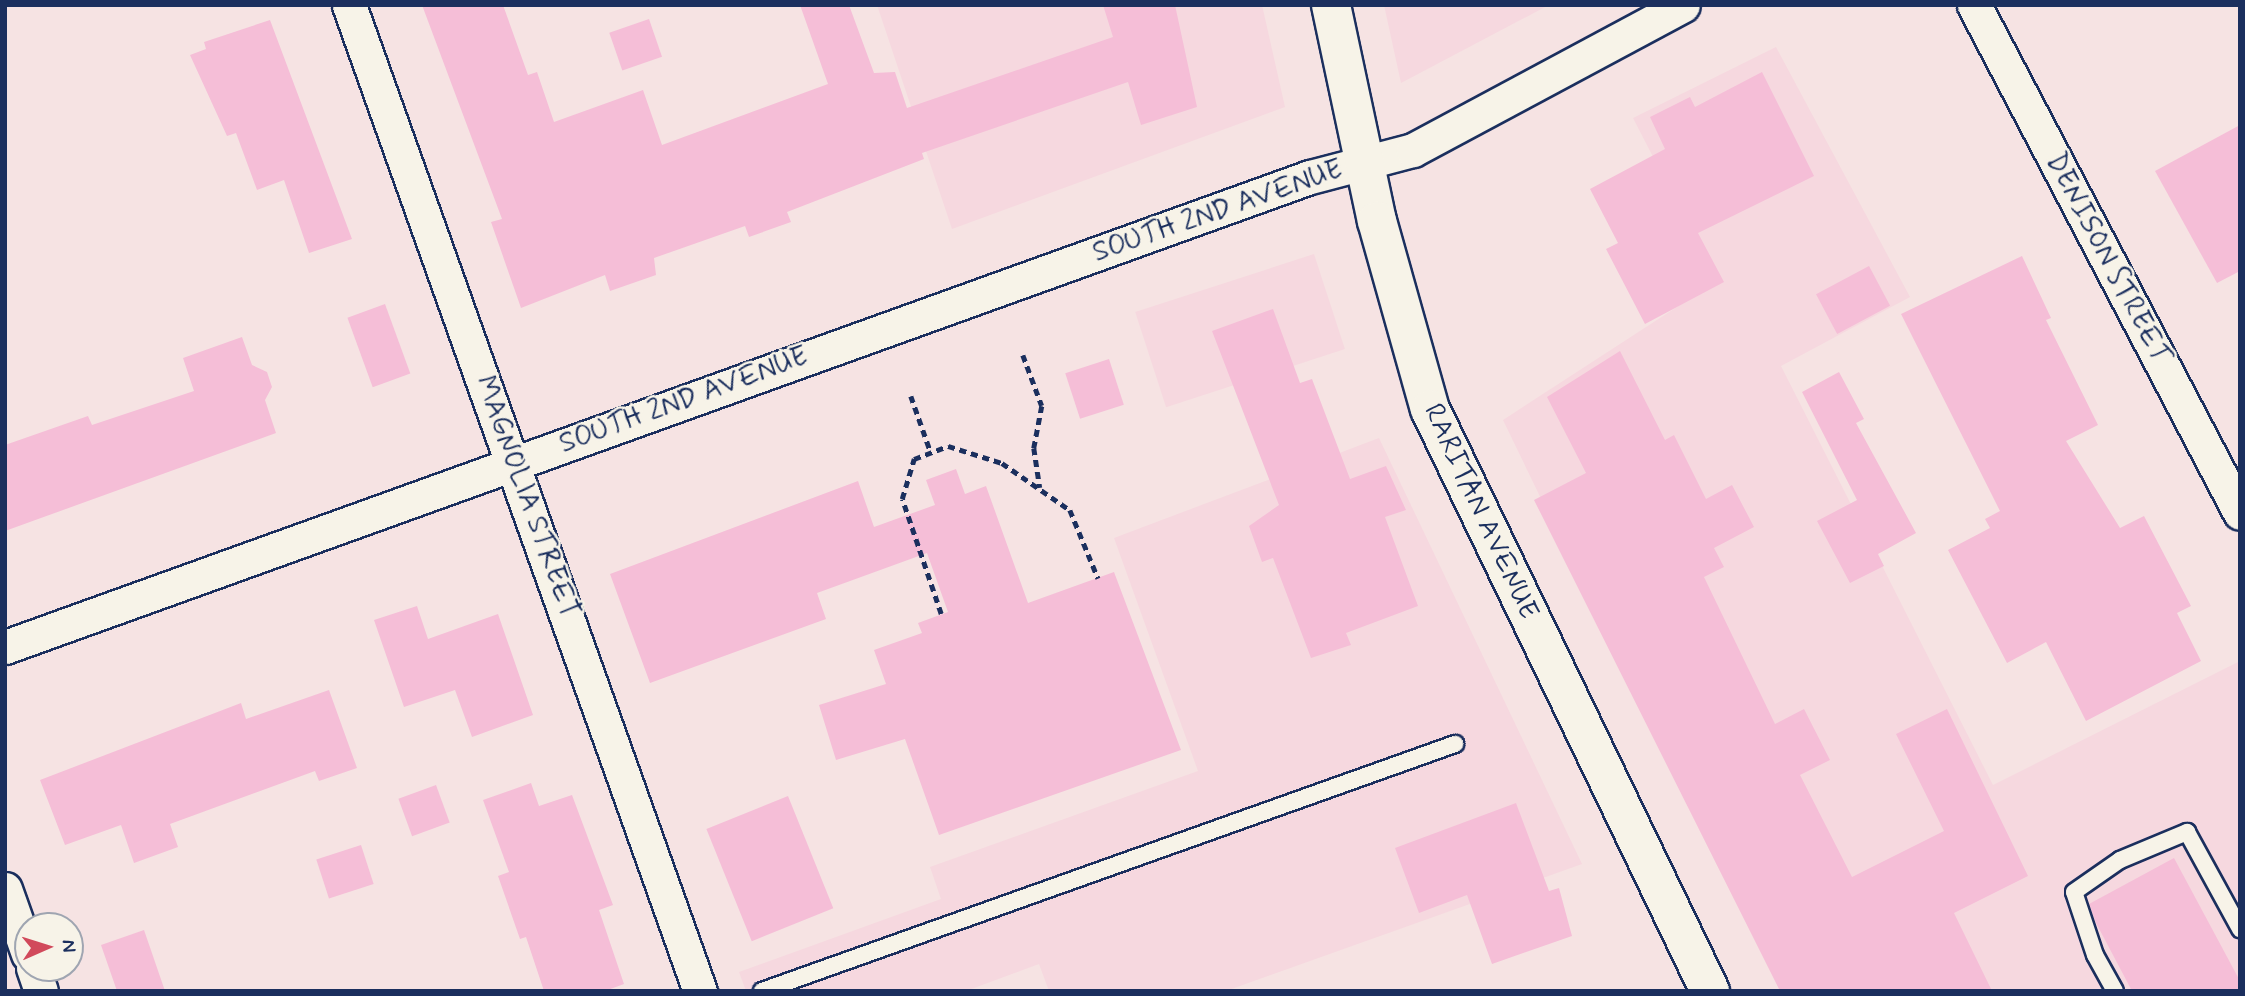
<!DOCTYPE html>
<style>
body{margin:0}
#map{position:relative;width:2245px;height:996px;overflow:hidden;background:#f6e3e3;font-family:Mynerve,sans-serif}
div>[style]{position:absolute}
.built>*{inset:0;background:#f6d8df;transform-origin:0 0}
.building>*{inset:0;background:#f5bed7;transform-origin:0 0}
.path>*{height:4.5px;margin-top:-2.25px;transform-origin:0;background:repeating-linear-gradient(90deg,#1b2f5e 0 7px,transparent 0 12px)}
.roads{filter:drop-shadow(2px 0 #1b2f5e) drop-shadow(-2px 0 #1b2f5e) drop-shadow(0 2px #1b2f5e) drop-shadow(0 -2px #1b2f5e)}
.service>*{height:16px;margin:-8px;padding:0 8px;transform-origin:8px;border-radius:8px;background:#f7f3e8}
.minor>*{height:33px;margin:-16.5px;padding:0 16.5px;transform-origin:16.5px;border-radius:16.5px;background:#f7f3e8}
.secondary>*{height:38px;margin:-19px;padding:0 19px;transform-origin:19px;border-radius:19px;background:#f7f3e8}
span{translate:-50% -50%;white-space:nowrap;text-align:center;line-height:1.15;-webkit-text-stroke:5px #f7f3e8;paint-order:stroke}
.street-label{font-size:28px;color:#1b2f5e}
.frame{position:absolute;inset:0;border:7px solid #1b2f5e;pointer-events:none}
.north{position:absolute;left:14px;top:912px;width:70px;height:70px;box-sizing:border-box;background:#f7f3e8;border:2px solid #9fa5b1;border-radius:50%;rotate:87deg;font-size:19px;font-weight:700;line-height:28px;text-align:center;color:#1b2f5e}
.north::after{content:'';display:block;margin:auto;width:24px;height:32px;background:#d1495b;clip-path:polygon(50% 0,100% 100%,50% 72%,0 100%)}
</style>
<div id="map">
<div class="built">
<div style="clip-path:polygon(877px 5px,1262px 5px,1285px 107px,952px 229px)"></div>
<div style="clip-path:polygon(1384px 5px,1549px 5px,1401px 83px)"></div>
<div style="clip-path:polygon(1776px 47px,1910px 297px,1781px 366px,1993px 785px,2240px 661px,2240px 991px,1783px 991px,1648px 720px,1503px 420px,1717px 281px,1633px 118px)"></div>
<div style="left:1314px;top:254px;width:100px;height:188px;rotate:72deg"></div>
<div style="clip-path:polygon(1379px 438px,1582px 864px,1226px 991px,1049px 991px,1039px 964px,966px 991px,746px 991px,739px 972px,941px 899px,930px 867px,1198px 771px,1114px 538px)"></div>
</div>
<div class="building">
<div style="clip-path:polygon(422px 5px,503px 5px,528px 75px,537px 72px,554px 122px,643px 90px,662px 145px,828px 84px,800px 5px,849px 5px,874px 73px,895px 72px,907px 108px,1113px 37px,1103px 5px,1175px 5px,1197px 107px,1141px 125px,1128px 82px,922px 153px,924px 159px,787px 212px,791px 222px,749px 237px,745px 226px,654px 258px,656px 275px,610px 291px,605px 275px,521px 308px,491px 222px,502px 219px)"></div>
<div style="left:649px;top:19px;width:40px;height:42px;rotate:71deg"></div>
<div style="clip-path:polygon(270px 20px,352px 239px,309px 253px,284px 180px,257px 190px,236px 133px,227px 136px,190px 55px,206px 49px,204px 42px)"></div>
<div style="clip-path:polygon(1762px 72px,1814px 176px,1698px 233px,1724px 282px,1645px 324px,1606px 249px,1618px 243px,1590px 189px,1665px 149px,1650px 117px,1690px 97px,1695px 107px)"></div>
<div style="clip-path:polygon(2240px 125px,2240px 271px,2217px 283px,2155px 171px)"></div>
<div style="clip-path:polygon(2022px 256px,2051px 318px,2046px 320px,2098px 425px,2066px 441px,2120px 528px,2144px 516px,2191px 606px,2177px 613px,2201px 661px,2086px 721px,2046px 642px,2007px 663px,1948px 550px,1990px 528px,1985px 519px,2000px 511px,1901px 314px)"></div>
<div style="left:1869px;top:266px;width:45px;height:60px;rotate:62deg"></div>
<div style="left:385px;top:304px;width:74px;height:40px;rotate:70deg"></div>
<div style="clip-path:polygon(1273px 309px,1300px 383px,1312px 379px,1350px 479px,1386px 466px,1406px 510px,1385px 517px,1418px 606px,1346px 633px,1351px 645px,1311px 658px,1273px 558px,1262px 562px,1249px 526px,1279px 505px,1212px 331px)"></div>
<div style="clip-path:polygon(242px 337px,252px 365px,267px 372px,272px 387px,265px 400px,276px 433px,5px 531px,5px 445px,88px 416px,92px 425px,194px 391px,183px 358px)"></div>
<div style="clip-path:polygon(1620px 351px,1665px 440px,1674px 435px,1706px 499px,1732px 485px,1754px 527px,1714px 548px,1724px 567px,1704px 577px,1775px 724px,1804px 709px,1830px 760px,1800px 775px,1852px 877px,1944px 831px,1896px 734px,1947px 709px,2028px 876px,1954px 913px,1992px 991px,1780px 991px,1534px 500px,1586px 473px,1547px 397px)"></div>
<div style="left:1109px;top:359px;width:48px;height:46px;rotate:72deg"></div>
<div style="clip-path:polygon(1839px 372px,1864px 419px,1856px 423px,1916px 533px,1878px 554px,1884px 566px,1850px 583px,1817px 521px,1857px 500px,1802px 392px)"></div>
<div style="clip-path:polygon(956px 469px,965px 494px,986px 486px,1028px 603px,1114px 572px,1181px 750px,939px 835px,905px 739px,836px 760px,819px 705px,886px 684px,874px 650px,922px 633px,918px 623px,948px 612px,927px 553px,817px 593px,826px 619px,650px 683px,610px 574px,858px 481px,874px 527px,935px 505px,926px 480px)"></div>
<div style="clip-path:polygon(417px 606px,428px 639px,498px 614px,533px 715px,472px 737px,455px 690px,404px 707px,374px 620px)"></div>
<div style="clip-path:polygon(329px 690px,357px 768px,319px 781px,315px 771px,170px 824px,178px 847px,134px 863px,121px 825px,65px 845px,40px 780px,241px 703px,246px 719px)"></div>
<div style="clip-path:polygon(531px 783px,539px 806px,572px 795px,613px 905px,599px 910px,624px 984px,605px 991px,544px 991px,526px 937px,520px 939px,498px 876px,509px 872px,483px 800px)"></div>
<div style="left:436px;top:785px;width:40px;height:40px;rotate:70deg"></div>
<div style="left:788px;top:796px;width:121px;height:88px;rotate:68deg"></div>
<div style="clip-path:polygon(1516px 803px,1549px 891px,1559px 888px,1572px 936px,1492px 964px,1467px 895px,1419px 913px,1395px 848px)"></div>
<div style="left:361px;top:845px;width:41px;height:47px;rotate:72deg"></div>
<div style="clip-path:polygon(2174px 858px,2240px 981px,2240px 991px,2132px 991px,2095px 921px,2089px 904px)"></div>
<div style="clip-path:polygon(144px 930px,165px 991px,117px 991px,101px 945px)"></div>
</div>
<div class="path">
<div style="left:1023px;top:355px;width:54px;rotate:69.6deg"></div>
<div style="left:1042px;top:406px;width:43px;rotate:100.8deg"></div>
<div style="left:1034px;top:448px;width:40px;rotate:81.5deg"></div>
<div style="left:911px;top:396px;width:57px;rotate:70.6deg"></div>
<div style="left:941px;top:614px;width:121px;rotate:-108.7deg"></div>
<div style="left:902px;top:499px;width:42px;rotate:-73.3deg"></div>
<div style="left:914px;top:459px;width:36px;rotate:-21deg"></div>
<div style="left:948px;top:446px;width:57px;rotate:17.5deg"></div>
<div style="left:1002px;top:463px;width:83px;rotate:34.7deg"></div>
<div style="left:1070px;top:510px;width:74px;rotate:67.6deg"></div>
</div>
<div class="roads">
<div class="service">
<div style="left:762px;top:991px;width:736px;rotate:-19.62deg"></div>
<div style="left:2115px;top:991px;width:41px;rotate:-119.1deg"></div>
<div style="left:2095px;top:955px;width:66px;rotate:-108.4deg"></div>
<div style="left:2074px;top:892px;width:56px;rotate:-34.8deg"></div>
<div style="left:2120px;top:860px;width:73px;rotate:-22.7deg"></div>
<div style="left:2187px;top:832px;width:111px;rotate:61.3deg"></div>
</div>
<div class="minor">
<div style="left:349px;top:5px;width:1047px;rotate:70.41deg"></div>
<div style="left:1974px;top:5px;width:573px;rotate:62.36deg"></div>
<div style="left:5px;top:647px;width:1387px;rotate:-19.81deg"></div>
<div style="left:1310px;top:177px;width:106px;rotate:-14.7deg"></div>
<div style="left:1413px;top:150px;width:306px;rotate:-28.2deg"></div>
<div style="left:5px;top:889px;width:69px;rotate:70.5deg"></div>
<div style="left:33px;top:968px;width:24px;rotate:71deg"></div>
</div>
<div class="secondary">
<div style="left:1331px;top:5px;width:221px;rotate:78deg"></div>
<div style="left:1377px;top:221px;width:195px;rotate:74.3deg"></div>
<div style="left:1430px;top:409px;width:646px;rotate:64.31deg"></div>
</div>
</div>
<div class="street-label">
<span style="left:1218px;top:212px;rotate:-19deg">SOUTH 2ND AVENUE</span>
<span style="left:2107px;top:259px;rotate:62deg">DENISON STREET</span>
<span style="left:684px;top:401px;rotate:-20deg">SOUTH 2ND AVENUE</span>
<span style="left:526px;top:497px;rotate:70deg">MAGNOLIA STREET</span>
<span style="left:1480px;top:512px;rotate:65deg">RARITAN AVENUE</span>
</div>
<div class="frame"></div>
<div class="north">N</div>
</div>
